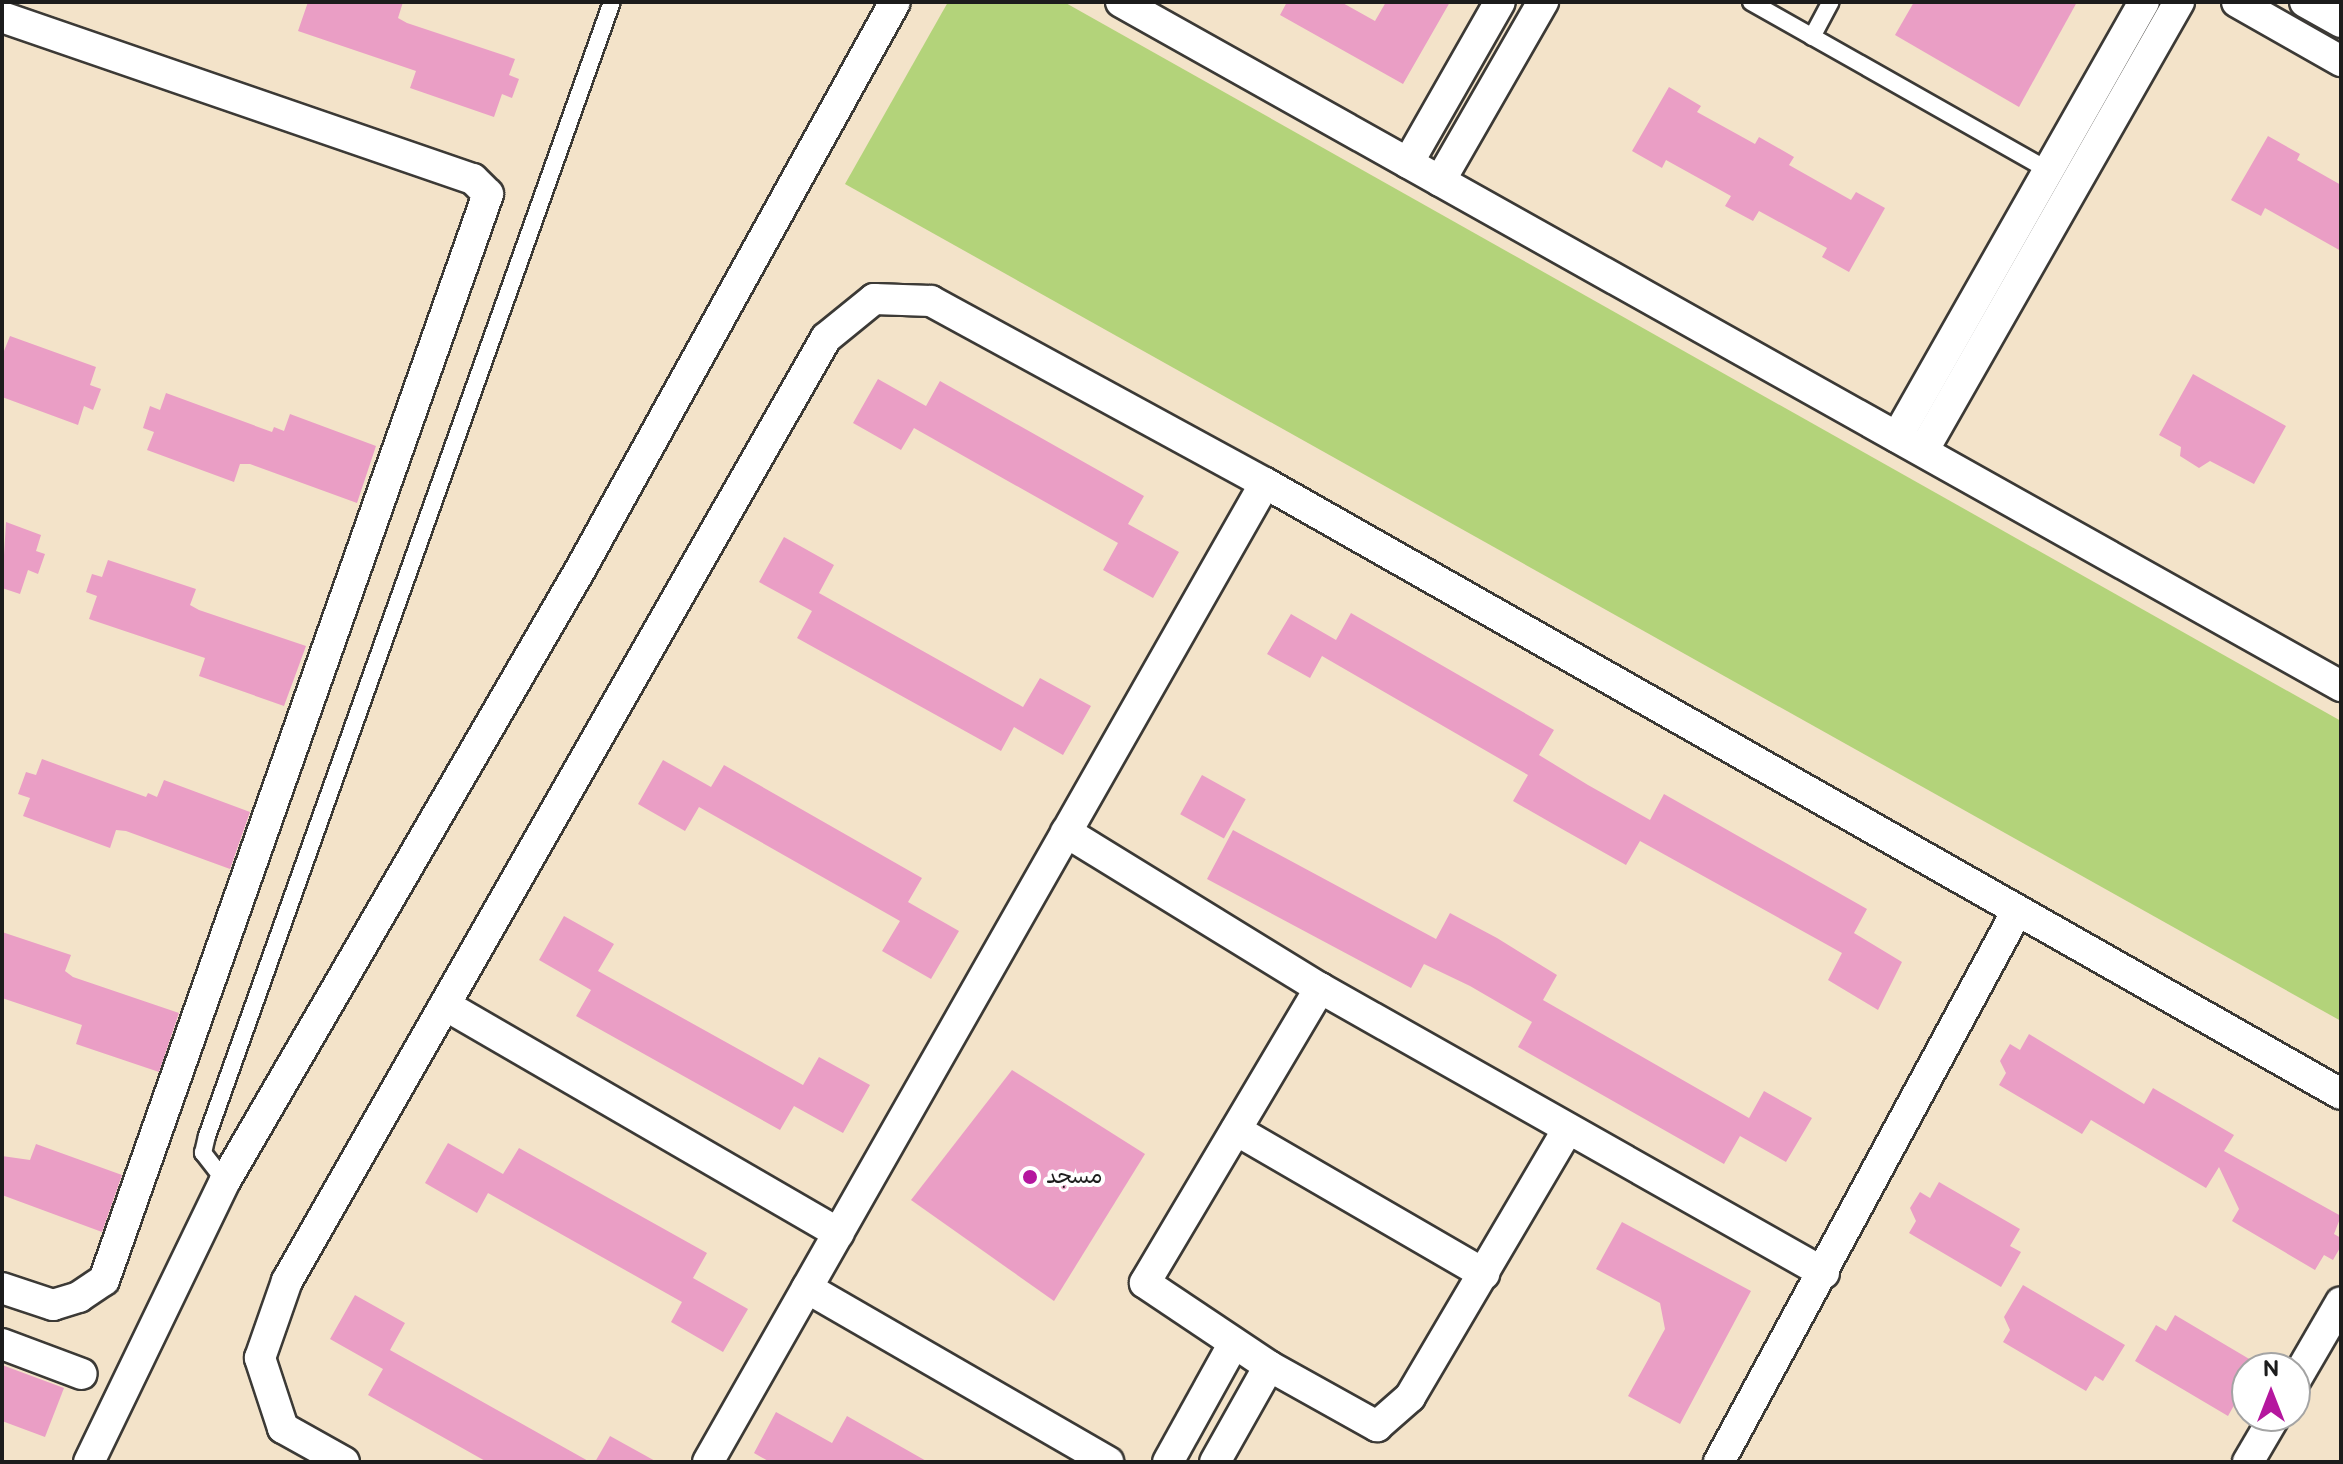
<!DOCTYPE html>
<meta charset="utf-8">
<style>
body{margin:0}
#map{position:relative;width:2343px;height:1464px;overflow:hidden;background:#f3e3c9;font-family:"Balsamiq Sans","Playpen Sans Arabic",sans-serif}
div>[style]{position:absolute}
.green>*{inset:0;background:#b3d37a}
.building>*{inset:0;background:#ea9ec5;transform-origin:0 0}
.roads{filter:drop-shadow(2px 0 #3c3a36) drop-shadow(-2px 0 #3c3a36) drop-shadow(0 2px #3c3a36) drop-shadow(0 -2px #3c3a36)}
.lane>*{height:16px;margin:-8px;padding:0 8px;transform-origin:8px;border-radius:8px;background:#fff}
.street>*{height:30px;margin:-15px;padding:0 15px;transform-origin:15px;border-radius:15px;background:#fff}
.dots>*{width:22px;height:22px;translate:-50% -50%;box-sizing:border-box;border:4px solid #fff;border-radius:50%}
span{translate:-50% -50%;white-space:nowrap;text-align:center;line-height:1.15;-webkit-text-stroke:8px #fff;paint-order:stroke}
.poi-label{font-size:22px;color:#1c1c1c}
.left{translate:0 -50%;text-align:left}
.frame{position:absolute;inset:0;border:4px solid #1c1c1c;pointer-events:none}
.north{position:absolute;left:2231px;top:1352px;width:80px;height:80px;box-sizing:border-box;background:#fff;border:2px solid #a4a4a4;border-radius:50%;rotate:0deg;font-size:22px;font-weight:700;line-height:32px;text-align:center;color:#1c1c1c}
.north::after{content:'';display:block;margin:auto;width:28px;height:36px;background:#b5179e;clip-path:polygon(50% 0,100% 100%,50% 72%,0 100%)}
</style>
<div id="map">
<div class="green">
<div style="clip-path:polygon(948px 2px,1064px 2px,2341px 721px,2341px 1021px,845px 184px)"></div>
</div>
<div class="building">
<div style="clip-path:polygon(308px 2px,403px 2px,398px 18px,407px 23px,515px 59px,509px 75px,519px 79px,512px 98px,502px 94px,494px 117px,410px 88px,416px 71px,298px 31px)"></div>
<div style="clip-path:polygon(1287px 2px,1341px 2px,1375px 21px,1386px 2px,1450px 2px,1403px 84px,1280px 15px)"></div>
<div style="clip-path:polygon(1914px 2px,2077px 2px,2019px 107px,1895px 35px)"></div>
<div style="clip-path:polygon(1669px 87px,1701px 106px,1697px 112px,1755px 144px,1759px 137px,1794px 157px,1789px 165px,1851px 200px,1856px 192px,1885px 208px,1849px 272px,1822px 257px,1827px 248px,1759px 211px,1753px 221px,1725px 206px,1731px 196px,1666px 160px,1662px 168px,1632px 151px)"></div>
<div style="clip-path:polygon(2268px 136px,2300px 154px,2297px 160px,2341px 185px,2341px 251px,2265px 208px,2261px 216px,2231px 200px)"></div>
<div style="clip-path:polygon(10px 336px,96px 367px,90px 385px,101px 389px,93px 410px,84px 406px,78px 425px,2px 397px,2px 356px)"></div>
<div style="clip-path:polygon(2193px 374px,2286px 426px,2254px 484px,2210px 461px,2199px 468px,2180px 456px,2181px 447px,2159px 435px)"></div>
<div style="clip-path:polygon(878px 379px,926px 406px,940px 381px,1144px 496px,1128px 524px,1179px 552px,1153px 598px,1103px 570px,1118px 543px,914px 428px,901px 450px,853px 423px)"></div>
<div style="clip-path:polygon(166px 393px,272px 432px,274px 427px,284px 431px,290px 414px,376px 446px,357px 503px,250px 464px,240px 464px,234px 482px,147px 450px,154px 432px,143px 428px,150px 406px,160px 410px)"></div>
<div style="clip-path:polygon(6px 522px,41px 535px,36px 551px,45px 554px,38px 574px,28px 570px,20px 594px,2px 588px)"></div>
<div style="clip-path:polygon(784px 537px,834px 565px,819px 593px,1023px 707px,1040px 678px,1091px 706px,1063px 755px,1014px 727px,1001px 751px,797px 638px,812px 611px,759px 582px)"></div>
<div style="clip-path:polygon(108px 560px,196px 589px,190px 605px,199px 610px,306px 646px,284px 706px,199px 676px,205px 658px,89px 619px,97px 596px,86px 592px,92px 574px,102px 577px)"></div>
<div style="clip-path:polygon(1351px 613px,1554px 730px,1539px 755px,1588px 785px,1650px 820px,1664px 794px,1867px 909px,1854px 933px,1902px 962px,1878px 1010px,1828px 980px,1842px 953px,1640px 841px,1626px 865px,1562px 829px,1513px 801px,1528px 775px,1322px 656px,1310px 678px,1267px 654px,1291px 614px,1336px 640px)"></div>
<div style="clip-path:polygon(42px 759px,146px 797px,148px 793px,157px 797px,164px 780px,250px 812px,230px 869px,126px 831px,116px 830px,110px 848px,23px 816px,30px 798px,18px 794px,26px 772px,36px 775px)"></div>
<div style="clip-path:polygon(663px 760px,711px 787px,724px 765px,922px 878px,908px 902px,959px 931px,931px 979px,882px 951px,900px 921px,699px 807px,685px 831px,638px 804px)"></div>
<div style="left:1202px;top:775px;width:50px;height:45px;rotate:29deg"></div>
<div style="clip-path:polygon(1233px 830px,1436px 939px,1450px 913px,1497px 938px,1557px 975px,1543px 1000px,1749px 1118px,1764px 1091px,1812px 1118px,1786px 1162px,1740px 1136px,1724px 1164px,1518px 1047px,1532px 1022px,1470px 986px,1424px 964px,1411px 988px,1207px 879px)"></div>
<div style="clip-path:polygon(564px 916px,614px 944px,598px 971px,803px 1085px,819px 1057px,870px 1085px,843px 1133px,794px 1106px,780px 1130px,576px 1016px,591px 990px,539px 960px)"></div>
<div style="clip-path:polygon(2px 932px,71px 955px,65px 971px,73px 977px,179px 1013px,159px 1072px,76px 1044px,82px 1025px,2px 998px)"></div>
<div style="clip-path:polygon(2029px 1034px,2144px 1104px,2153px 1088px,2234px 1135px,2224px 1151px,2341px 1216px,2334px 1234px,2341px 1238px,2341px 1246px,2333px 1260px,2324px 1255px,2315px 1270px,2232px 1221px,2239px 1209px,2219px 1167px,2206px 1188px,2091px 1120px,2082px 1134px,1999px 1085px,2006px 1073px,2000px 1061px,2010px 1044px,2020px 1050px)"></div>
<div style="clip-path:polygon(1012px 1070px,1145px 1154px,1054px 1301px,911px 1200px)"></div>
<div style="clip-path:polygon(448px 1143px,503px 1174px,519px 1148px,707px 1253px,693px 1278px,748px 1309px,723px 1352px,671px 1322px,682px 1302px,488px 1193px,477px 1213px,425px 1183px)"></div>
<div style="clip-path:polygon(36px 1144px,122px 1175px,102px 1232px,2px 1195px,2px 1156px,30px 1160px)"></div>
<div style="clip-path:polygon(1939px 1182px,2020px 1229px,2010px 1246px,2021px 1252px,2001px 1287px,1909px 1233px,1916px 1221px,1910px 1208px,1920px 1192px,1930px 1198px)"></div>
<div style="clip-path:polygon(1622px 1222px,1751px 1291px,1680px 1424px,1628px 1396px,1665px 1329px,1660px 1303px,1596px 1269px)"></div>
<div style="clip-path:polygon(2023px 1285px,2125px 1345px,2103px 1381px,2095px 1376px,2086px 1391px,2003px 1342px,2010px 1330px,2004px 1317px)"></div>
<div style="clip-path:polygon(355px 1295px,405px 1323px,390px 1350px,590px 1462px,487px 1462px,368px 1395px,383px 1369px,330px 1339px)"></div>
<div style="clip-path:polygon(2175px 1315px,2256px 1363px,2247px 1368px,2247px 1406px,2237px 1400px,2228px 1416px,2135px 1361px,2156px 1325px,2166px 1331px)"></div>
<div style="clip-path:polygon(2px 1365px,64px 1388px,45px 1437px,2px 1421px)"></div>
<div style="clip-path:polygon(776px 1412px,832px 1443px,847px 1416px,928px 1462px,770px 1462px,754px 1453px)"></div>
<div style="clip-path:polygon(610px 1436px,657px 1462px,595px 1462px)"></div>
</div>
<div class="roads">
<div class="lane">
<div style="left:1751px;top:2px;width:341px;rotate:29.5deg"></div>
<div style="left:1812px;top:37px;width:40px;rotate:-62deg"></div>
<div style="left:225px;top:1181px;width:36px;rotate:-128deg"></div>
<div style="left:203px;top:1153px;width:17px;rotate:-77deg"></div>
<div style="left:207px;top:1136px;width:1204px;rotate:-70.35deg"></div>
</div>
<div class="street">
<div style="left:1121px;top:2px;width:1399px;rotate:29.28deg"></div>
<div style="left:2237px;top:2px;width:120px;rotate:29.6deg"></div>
<div style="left:2305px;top:2px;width:41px;rotate:29.1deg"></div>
<div style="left:2px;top:17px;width:498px;rotate:19deg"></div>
<div style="left:473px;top:179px;width:21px;rotate:45deg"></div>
<div style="left:488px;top:194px;width:1152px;rotate:109.47deg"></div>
<div style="left:104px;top:1280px;width:30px;rotate:146deg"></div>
<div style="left:79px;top:1297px;width:27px;rotate:163deg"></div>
<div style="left:53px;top:1305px;width:54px;rotate:-161.6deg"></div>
<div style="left:1408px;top:163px;width:185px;rotate:-60.3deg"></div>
<div style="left:1440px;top:181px;width:207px;rotate:-60.1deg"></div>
<div style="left:1897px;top:437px;width:500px;rotate:-60.41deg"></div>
<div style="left:1923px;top:451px;width:517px;rotate:-60.31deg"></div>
<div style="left:1066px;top:832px;width:298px;rotate:31.6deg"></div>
<div style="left:1320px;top:988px;width:579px;rotate:29.49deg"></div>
<div style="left:1320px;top:988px;width:343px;rotate:120.7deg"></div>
<div style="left:1145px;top:1283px;width:149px;rotate:33.8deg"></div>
<div style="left:1269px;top:1366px;width:124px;rotate:29.1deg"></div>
<div style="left:1377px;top:1426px;width:44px;rotate:-41.3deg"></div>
<div style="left:1410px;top:1397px;width:311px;rotate:-59.5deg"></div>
<div style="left:445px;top:1005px;width:455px;rotate:30.1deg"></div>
<div style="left:1236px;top:1130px;width:287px;rotate:30.1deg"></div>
<div style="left:807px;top:1288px;width:348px;rotate:30deg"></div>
<div style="left:2px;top:1344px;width:85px;rotate:20.6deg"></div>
<div style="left:2295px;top:1381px;width:91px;rotate:-59.8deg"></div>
<div style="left:89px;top:1462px;width:312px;rotate:-64.2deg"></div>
<div style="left:225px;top:1181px;width:707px;rotate:-59.84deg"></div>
<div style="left:580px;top:570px;width:649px;rotate:-60.99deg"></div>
<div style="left:344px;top:1462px;width:70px;rotate:-150.9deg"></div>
<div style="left:283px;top:1428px;width:74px;rotate:-108.2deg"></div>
<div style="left:260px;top:1358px;width:82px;rotate:-70.7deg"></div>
<div style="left:287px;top:1281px;width:1086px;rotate:-60.25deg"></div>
<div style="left:826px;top:338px;width:62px;rotate:-39.1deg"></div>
<div style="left:874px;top:299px;width:57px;rotate:2deg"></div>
<div style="left:931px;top:301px;width:380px;rotate:28.6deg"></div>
<div style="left:1265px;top:483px;width:1237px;rotate:29.59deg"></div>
<div style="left:708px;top:1462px;width:1126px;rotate:-60.36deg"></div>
<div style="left:1168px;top:1462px;width:136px;rotate:-61deg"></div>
<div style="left:1215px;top:1462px;width:110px;rotate:-60.6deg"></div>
<div style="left:1719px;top:1462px;width:626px;rotate:-61.59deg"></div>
<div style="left:2248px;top:1462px;width:53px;rotate:-59.6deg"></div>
</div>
</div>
<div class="dots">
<div style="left:1030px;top:1177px;background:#b5179e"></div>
</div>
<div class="poi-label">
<span class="left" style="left:1046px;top:1177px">مسجد</span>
</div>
<div class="frame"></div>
<div class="north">N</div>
</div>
